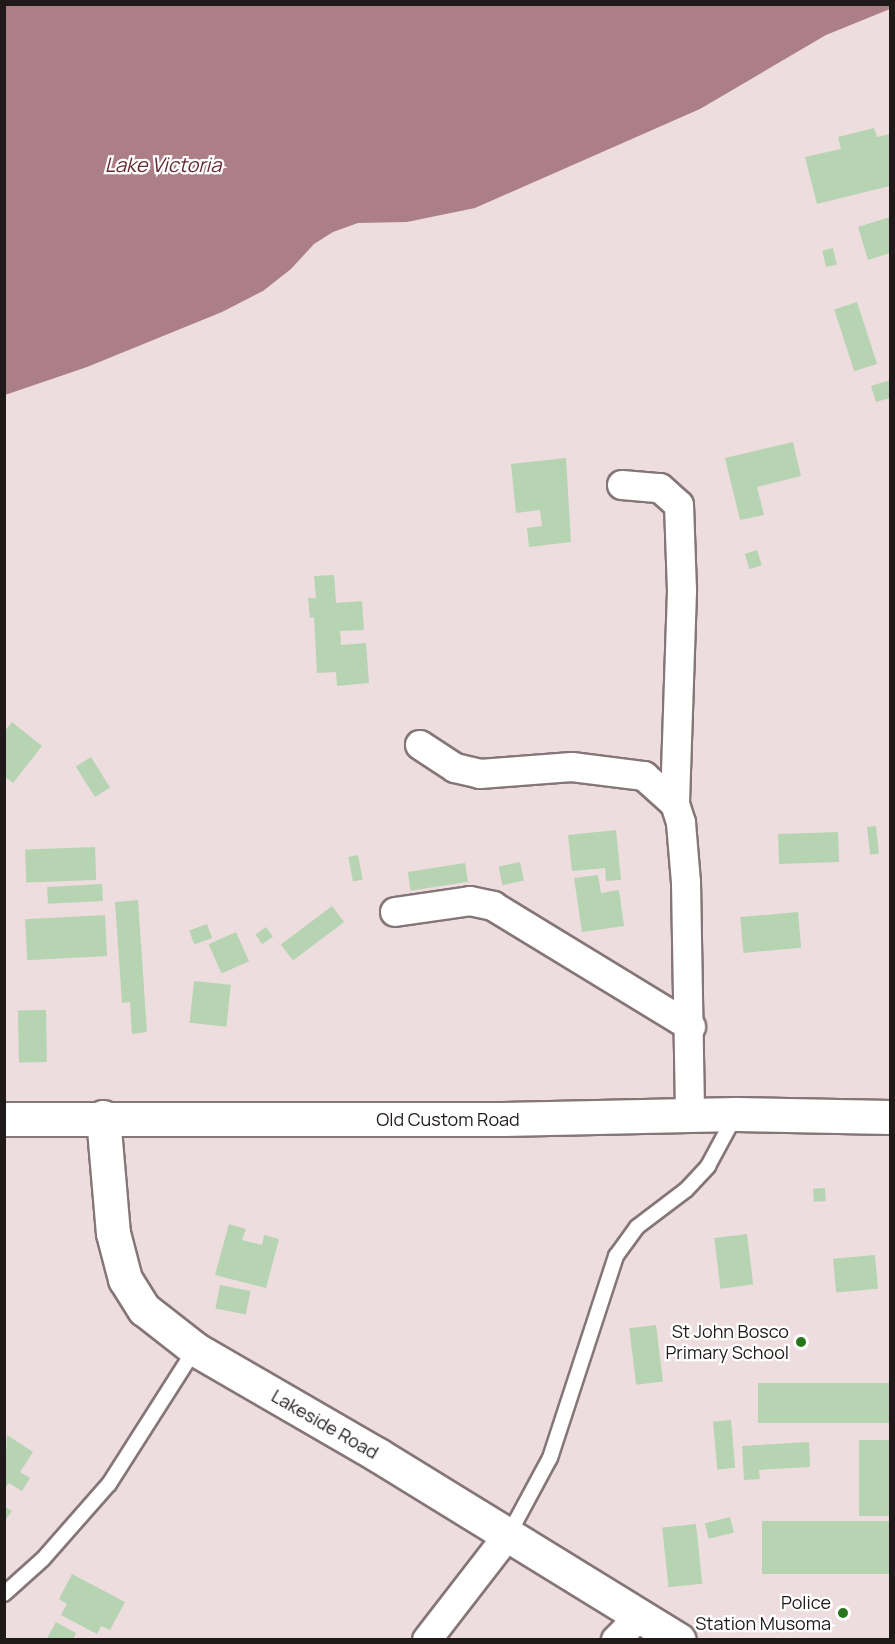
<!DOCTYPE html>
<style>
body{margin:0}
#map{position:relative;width:895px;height:1644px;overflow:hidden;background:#eedddf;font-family:Manrope,sans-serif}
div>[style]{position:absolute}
.water>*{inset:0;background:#ac7f87}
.building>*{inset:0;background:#b6d4b1;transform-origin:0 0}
.roads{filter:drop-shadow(2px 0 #857678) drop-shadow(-2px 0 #857678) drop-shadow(0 2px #857678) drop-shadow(0 -2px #857678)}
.service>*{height:14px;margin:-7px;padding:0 7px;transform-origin:7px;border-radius:7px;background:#fff}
.minor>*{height:28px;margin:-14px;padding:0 14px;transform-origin:14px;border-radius:14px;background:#fff}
.tertiary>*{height:33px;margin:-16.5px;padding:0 16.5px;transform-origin:16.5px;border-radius:16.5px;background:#fff}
.dots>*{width:16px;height:16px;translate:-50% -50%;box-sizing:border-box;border:3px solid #fff;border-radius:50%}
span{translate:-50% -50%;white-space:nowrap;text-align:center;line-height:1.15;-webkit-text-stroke:4.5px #fff;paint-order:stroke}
.street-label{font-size:18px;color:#1f191a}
.poi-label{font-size:18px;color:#1f191a}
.right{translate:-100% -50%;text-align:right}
.water-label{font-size:20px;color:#642937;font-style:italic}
.frame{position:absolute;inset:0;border:6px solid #1f191a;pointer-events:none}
</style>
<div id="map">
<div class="water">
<div style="clip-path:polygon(890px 4px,890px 9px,826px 35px,700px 109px,475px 208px,407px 222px,358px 223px,333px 232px,314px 244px,291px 269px,263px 291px,222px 312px,87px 367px,5px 395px,5px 5px)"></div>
</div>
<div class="building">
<div style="clip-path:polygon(874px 128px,877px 137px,890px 134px,890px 186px,817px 204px,805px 157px,841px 149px,838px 137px)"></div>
<div style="clip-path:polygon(890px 217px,890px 253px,868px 260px,858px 227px)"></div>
<div style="left:833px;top:248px;width:17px;height:11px;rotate:77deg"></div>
<div style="left:857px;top:302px;width:65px;height:24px;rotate:72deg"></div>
<div style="clip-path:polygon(890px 380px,890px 398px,876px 402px,871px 386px)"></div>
<div style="clip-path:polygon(793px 442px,801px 476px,757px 487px,764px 515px,740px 520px,725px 458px)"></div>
<div style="clip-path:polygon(566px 458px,571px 542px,529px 547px,527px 528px,542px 526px,540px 510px,516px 513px,511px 464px)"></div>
<div style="left:757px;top:550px;width:16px;height:13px;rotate:72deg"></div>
<div style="clip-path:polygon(334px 575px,336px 603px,362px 601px,364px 630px,340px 631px,341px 645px,366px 643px,369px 683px,337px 686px,336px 672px,317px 673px,314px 617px,310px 618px,308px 598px,316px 598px,314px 576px)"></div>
<div style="clip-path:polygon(12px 722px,42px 746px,13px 783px,4px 776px,4px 732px)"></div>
<div style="left:91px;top:757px;width:36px;height:18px;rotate:58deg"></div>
<div style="left:876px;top:826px;width:28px;height:9px;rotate:84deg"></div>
<div style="clip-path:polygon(616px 830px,621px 880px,606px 881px,605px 868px,572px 871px,568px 835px)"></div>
<div style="left:838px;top:832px;width:30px;height:60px;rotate:88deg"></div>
<div style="left:95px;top:847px;width:33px;height:70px;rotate:88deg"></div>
<div style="left:358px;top:855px;width:25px;height:10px;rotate:79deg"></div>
<div style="left:520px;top:862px;width:19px;height:22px;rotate:78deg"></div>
<div style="left:465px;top:863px;width:19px;height:58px;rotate:81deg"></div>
<div style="clip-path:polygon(598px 875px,601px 893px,619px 890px,624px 926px,582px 932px,574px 878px)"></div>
<div style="left:102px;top:884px;width:17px;height:55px;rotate:87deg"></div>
<div style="clip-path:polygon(138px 900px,147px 1032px,132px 1034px,130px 1002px,122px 1003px,115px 902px)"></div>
<div style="left:332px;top:906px;width:20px;height:64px;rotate:53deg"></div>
<div style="left:798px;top:912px;width:36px;height:58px;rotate:85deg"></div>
<div style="left:105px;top:915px;width:41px;height:80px;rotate:87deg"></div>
<div style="left:207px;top:924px;width:15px;height:19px;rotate:70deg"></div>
<div style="left:266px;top:927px;width:12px;height:13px;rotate:55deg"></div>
<div style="left:236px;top:932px;width:32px;height:30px;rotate:66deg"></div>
<div style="left:194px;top:981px;width:37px;height:42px;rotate:6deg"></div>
<div style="left:46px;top:1010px;width:52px;height:28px;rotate:89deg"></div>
<div style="left:825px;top:1188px;width:13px;height:12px;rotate:86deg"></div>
<div style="clip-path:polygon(229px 1224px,246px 1229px,242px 1240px,262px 1245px,264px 1235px,279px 1239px,266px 1288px,215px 1275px)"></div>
<div style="left:747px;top:1234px;width:51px;height:33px;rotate:83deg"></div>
<div style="left:875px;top:1255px;width:34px;height:42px;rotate:85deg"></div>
<div style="left:220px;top:1285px;width:31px;height:24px;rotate:11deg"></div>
<div style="left:656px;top:1325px;width:57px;height:27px;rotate:83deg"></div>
<div style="left:890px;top:1383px;width:40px;height:132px;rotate:90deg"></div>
<div style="left:731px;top:1420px;width:48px;height:18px;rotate:85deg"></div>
<div style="clip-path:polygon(7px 1435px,33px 1452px,20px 1472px,30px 1478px,22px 1491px,9px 1483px,4px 1490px)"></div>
<div style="left:890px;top:1440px;width:76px;height:31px;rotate:90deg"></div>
<div style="clip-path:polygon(809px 1442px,810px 1467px,759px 1470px,760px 1479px,744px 1480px,742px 1446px)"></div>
<div style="clip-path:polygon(4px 1506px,12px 1511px,4px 1522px)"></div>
<div style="left:730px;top:1517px;width:16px;height:26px;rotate:76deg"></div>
<div style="left:890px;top:1521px;width:53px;height:128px;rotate:90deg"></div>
<div style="left:696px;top:1524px;width:60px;height:34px;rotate:84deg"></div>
<div style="clip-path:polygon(72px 1574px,125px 1602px,110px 1630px,101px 1626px,97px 1634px,61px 1615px,67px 1604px,59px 1599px)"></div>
<div style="clip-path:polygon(56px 1622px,76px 1633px,73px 1640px,46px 1640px)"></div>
</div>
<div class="roads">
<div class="service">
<div style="left:509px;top:1534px;width:86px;rotate:-61.7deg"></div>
<div style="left:550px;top:1458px;width:213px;rotate:-71.9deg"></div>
<div style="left:616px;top:1256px;width:36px;rotate:-54deg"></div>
<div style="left:637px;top:1227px;width:61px;rotate:-37.1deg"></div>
<div style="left:686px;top:1190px;width:33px;rotate:-47deg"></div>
<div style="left:708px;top:1166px;width:57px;rotate:-61.6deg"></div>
<div style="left:4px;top:1594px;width:52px;rotate:-41.9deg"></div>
<div style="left:43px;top:1559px;width:100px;rotate:-48.7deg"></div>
<div style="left:109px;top:1484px;width:160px;rotate:-57.5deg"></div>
</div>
<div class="minor">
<div style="left:622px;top:485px;width:38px;rotate:5deg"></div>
<div style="left:660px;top:488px;width:25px;rotate:42deg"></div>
<div style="left:679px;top:505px;width:86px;rotate:88deg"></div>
<div style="left:682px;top:591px;width:213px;rotate:91.9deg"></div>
<div style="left:420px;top:745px;width:42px;rotate:33.3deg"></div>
<div style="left:455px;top:768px;width:26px;rotate:13deg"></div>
<div style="left:480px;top:774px;width:92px;rotate:-4.4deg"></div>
<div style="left:572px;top:767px;width:73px;rotate:7.1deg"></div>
<div style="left:644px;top:776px;width:42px;rotate:42.1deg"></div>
<div style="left:675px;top:804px;width:20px;rotate:72deg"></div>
<div style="left:681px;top:823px;width:59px;rotate:85.2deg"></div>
<div style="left:686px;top:882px;width:233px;rotate:89deg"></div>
<div style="left:395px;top:912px;width:76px;rotate:-8.3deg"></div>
<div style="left:470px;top:901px;width:24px;rotate:12deg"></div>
<div style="left:493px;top:906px;width:232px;rotate:31.4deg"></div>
<div style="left:427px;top:1640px;width:134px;rotate:-52.3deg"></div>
<div style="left:616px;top:1640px;width:34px;rotate:-45deg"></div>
</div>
<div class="tertiary">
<div style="left:103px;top:1117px;width:116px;rotate:85.1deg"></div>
<div style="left:113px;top:1233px;width:48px;rotate:75.4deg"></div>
<div style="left:125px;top:1279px;width:36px;rotate:58deg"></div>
<div style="left:144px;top:1309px;width:65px;rotate:38.1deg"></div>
<div style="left:195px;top:1349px;width:211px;rotate:30.1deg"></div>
<div style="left:378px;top:1455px;width:353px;rotate:31.6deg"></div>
<div style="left:4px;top:1119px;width:499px"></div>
<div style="left:503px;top:1119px;width:233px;rotate:-1.2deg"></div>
<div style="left:736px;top:1114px;width:154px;rotate:1.1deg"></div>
</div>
</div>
<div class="dots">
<div style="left:801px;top:1342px;background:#29761d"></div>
<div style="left:843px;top:1613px;background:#29761d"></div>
</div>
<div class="street-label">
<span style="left:448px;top:1119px">Old Custom Road</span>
<span style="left:325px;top:1424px;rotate:30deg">Lakeside Road</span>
</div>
<div class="poi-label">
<span class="right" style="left:789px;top:1342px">St John Bosco<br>Primary School</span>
<span class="right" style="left:831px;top:1613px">Police<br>Station Musoma</span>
</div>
<div class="water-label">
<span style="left:163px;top:164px">Lake Victoria</span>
</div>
<div class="frame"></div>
</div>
